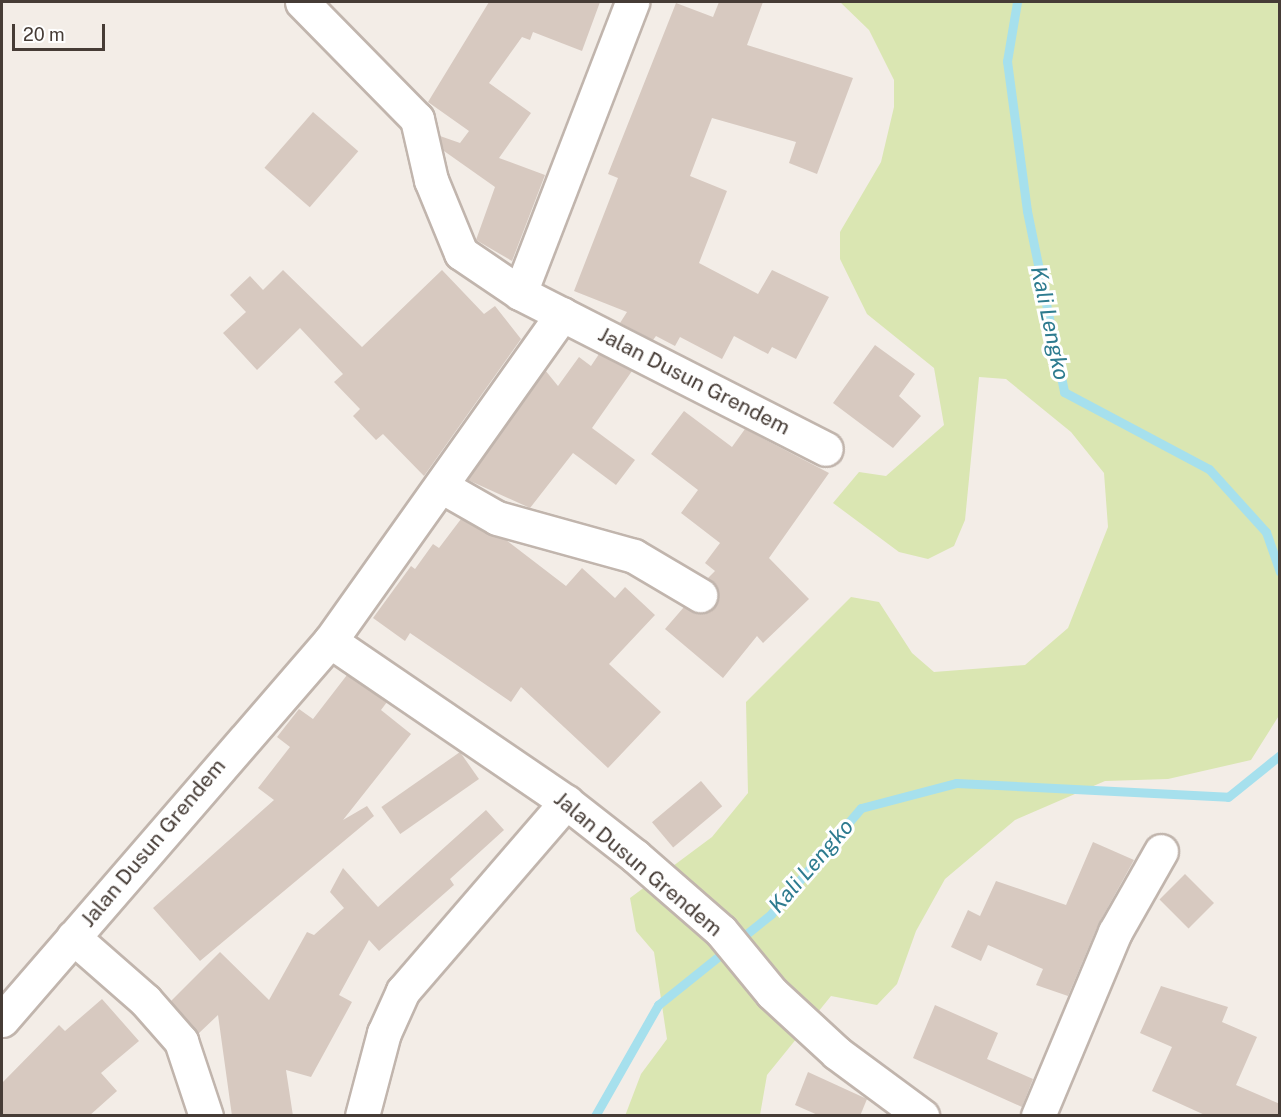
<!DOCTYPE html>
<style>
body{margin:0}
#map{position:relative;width:1281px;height:1117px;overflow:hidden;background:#f3ede7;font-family:"Public Sans",sans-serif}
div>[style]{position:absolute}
.green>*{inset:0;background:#dae6b2}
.stream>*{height:9px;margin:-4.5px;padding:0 4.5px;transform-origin:4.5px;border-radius:4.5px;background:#a6e0ed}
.building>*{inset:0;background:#d7c9c0;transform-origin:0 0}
.roads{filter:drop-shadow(2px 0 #c1b5ad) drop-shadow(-2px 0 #c1b5ad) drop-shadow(0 2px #c1b5ad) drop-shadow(0 -2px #c1b5ad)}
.minor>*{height:33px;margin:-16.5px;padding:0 16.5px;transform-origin:16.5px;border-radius:16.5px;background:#fff}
span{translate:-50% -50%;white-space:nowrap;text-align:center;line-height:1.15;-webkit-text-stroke:6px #fff;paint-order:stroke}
.street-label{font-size:21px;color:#463c36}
.water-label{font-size:22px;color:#2d7b8f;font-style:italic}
.frame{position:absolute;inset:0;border:3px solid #463c36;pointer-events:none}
.scale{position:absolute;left:12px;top:24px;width:93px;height:27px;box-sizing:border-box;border:3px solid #463c36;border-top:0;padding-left:8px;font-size:18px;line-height:21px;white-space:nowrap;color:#463c36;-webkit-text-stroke:4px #fff;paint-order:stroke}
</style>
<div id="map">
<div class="green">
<div style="clip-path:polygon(840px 2px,1279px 2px,1280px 714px,1251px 760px,1168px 779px,1105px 781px,1015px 820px,945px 879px,916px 931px,897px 984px,877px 1005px,831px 996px,767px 1075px,760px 1115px,625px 1116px,641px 1074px,667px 1039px,654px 952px,636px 931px,630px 898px,712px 837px,748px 793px,746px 702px,851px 597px,879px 602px,912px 653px,934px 672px,1025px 665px,1068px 628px,1108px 527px,1104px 473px,1071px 432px,1006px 379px,979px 377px,965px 520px,954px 546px,928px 559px,899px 552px,833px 503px,859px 472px,886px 476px,944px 425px,934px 368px,867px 314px,840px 259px,840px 232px,881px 162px,894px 107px,894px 80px,869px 30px)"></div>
</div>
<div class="stream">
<div style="left:1017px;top:2px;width:60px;rotate:99.6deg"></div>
<div style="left:1007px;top:61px;width:151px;rotate:82.4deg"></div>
<div style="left:1027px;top:211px;width:185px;rotate:78.4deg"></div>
<div style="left:1064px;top:392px;width:164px;rotate:28deg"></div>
<div style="left:1209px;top:469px;width:85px;rotate:47.9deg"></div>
<div style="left:1266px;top:532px;width:42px;rotate:70.7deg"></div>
<div style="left:595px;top:1116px;width:128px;rotate:-60.4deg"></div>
<div style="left:658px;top:1005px;width:145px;rotate:-38.8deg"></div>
<div style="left:771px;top:914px;width:139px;rotate:-49.7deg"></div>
<div style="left:861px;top:808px;width:98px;rotate:-14.7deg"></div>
<div style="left:956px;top:783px;width:272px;rotate:2.9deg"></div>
<div style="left:1228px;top:797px;width:67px;rotate:-38.9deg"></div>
</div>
<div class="building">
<div style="clip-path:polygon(489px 2px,600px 2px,582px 51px,533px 32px,530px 40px,522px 37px,489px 83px,531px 113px,499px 158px,545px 175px,512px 261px,476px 240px,495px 187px,444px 151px,440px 136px,460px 143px,469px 131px,428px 102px)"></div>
<div style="clip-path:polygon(719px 2px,763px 2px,747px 45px,853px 78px,817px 174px,789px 163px,796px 142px,712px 118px,690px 176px,727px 191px,699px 263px,758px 294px,772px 270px,829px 297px,796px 359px,772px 347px,768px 354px,734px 336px,722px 359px,680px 337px,675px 346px,656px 336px,653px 340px,620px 323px,627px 312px,574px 291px,618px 178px,608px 174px,676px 3px,713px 17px)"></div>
<div style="left:313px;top:112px;width:60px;height:74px;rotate:41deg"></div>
<div style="clip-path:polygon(283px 270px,362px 347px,442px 270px,484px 314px,495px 306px,521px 339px,424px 476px,383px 434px,376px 440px,353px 416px,360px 409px,334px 382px,343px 374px,300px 328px,257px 370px,223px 333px,246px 312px,230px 295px,250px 276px,263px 290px)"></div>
<div style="clip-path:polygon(875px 345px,915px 374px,899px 396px,921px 416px,893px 448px,833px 403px)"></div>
<div style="clip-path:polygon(599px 354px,632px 371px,592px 428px,635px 460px,616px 485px,573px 453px,530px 508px,468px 480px,545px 370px,558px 386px,579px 357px,591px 366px)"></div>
<div style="clip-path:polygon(684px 411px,732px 447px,745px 429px,829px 473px,769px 558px,809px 599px,763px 643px,757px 636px,723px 678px,665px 629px,684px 607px,709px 612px,719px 596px,708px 578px,715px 571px,705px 563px,720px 543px,681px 513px,698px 490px,651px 454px)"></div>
<div style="clip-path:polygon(461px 519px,506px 540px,566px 586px,582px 568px,615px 598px,625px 587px,655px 615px,609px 664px,661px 712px,608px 768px,521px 687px,511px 702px,410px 633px,405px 641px,373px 618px,411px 566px,415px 569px,433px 544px,439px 548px)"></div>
<div style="clip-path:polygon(347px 675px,387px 702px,381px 710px,411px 734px,343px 820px,367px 806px,374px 816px,200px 961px,153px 908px,274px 800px,258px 788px,290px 747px,277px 737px,299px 709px,313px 719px)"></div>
<div style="left:460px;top:752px;width:33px;height:96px;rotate:55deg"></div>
<div style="left:701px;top:781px;width:33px;height:64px;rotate:50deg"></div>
<div style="clip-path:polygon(486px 810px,504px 830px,450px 879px,454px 885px,379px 951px,369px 940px,339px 995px,352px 1002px,311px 1077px,286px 1070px,293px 1116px,232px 1116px,218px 1015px,198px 1034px,171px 1001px,220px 952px,269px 1000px,307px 932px,314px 935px,344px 908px,330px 892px,343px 868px,378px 907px)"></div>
<div style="clip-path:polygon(1093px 842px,1134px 860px,1098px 925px,1068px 996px,1036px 985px,1043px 969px,988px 945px,981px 961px,951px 947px,968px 910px,980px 916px,996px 881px,1066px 905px)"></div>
<div style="left:1185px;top:874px;width:41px;height:36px;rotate:45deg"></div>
<div style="clip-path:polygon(1161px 986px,1228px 1007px,1222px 1022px,1257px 1037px,1236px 1085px,1280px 1104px,1280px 1116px,1207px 1116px,1152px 1091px,1172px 1047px,1140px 1033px)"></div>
<div style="clip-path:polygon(102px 999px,139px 1041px,101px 1073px,117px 1091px,89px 1116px,2px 1116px,2px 1083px,59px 1025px,65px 1031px)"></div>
<div style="clip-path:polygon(935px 1005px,998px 1033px,987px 1059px,1033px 1079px,1022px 1107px,913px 1058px)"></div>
<div style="clip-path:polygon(808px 1072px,867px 1099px,860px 1116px,820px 1116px,795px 1105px)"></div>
</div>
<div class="roads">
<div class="minor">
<div style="left:302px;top:2px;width:164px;rotate:45.5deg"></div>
<div style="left:417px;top:119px;width:63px;rotate:77.1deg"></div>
<div style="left:431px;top:180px;width:79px;rotate:67.7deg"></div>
<div style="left:461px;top:253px;width:71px;rotate:34.1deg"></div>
<div style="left:520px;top:293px;width:343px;rotate:27deg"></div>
<div style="left:520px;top:293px;width:312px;rotate:-68.9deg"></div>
<div style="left:441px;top:486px;width:64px;rotate:29.7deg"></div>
<div style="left:497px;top:518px;width:142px;rotate:15.5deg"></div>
<div style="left:634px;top:556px;width:77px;rotate:30.6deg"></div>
<div style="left:330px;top:641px;width:401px;rotate:-54.6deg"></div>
<div style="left:73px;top:937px;width:96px;rotate:41.2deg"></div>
<div style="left:145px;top:1000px;width:55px;rotate:48.7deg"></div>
<div style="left:181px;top:1041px;width:79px;rotate:71.6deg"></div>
<div style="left:2px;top:1020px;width:501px;rotate:-49.13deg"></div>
<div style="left:330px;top:641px;width:286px;rotate:34.3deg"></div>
<div style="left:566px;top:802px;width:88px;rotate:38deg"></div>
<div style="left:635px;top:856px;width:114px;rotate:41.1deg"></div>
<div style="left:721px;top:931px;width:80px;rotate:50.6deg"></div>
<div style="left:772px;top:993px;width:88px;rotate:42.7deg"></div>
<div style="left:837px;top:1053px;width:106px;rotate:36.5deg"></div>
<div style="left:362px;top:1116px;width:86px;rotate:-75.2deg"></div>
<div style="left:384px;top:1033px;width:46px;rotate:-65.7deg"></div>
<div style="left:403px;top:991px;width:250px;rotate:-49.2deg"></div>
<div style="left:1038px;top:1116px;width:199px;rotate:-67.3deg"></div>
<div style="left:1115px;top:932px;width:93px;rotate:-60.4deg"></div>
</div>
</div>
<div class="street-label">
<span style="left:694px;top:381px;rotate:27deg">Jalan Dusun Grendem</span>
<span style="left:153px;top:843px;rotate:-50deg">Jalan Dusun Grendem</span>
<span style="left:638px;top:864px;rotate:40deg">Jalan Dusun Grendem</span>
</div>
<div class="water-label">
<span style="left:1050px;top:323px;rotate:78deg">Kali Lengko</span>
<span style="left:811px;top:866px;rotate:-49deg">Kali Lengko</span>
</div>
<div class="frame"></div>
<div class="scale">20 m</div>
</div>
